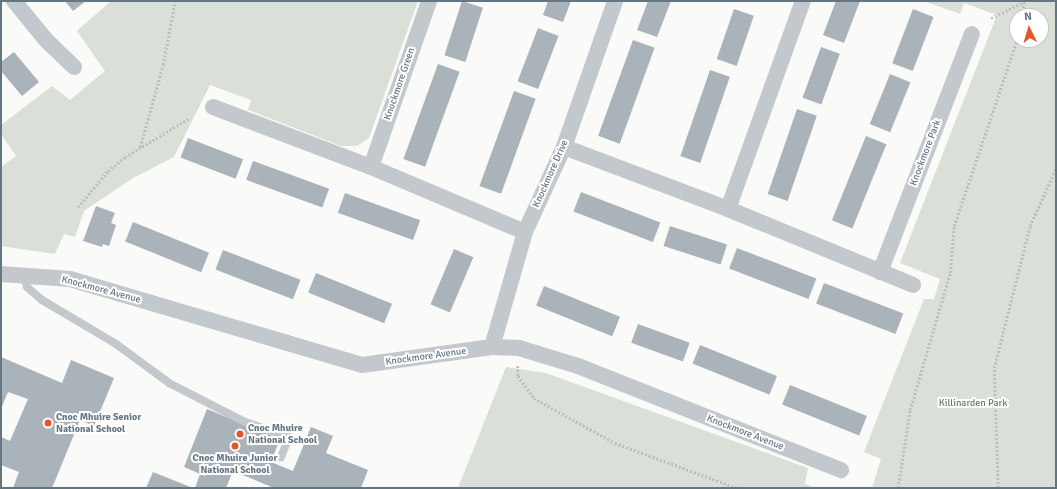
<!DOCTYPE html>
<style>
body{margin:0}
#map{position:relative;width:1057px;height:489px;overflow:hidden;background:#fafaf8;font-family:Signika,sans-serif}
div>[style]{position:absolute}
.green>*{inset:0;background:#dadfd7}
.building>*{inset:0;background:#aab3b9;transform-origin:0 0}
.path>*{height:2.5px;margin-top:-1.25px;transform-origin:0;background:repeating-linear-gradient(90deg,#bbbfc2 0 2px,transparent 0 4px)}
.service>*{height:8px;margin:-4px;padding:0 4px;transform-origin:4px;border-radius:4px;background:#c3c8cc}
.minor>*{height:16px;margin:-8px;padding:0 8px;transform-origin:8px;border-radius:8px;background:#c3c8cc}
.dots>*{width:11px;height:11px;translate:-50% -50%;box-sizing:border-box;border:2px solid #fff;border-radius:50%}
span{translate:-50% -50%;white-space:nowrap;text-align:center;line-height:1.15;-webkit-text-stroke:4px #fff;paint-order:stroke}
.street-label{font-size:10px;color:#657683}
.park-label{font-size:10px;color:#687a64}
.poi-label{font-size:10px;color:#657683;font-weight:700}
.left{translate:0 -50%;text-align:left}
.frame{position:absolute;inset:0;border:2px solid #657683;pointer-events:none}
.north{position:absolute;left:1009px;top:8px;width:40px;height:40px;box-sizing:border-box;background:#fff;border:1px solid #c1c8cd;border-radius:50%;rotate:355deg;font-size:11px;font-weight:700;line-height:16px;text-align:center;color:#657683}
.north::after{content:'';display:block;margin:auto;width:14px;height:18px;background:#e4572e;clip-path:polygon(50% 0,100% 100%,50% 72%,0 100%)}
</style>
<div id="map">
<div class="green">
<div style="clip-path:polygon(111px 1px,418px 1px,369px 138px,357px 146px,341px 146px,248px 110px,251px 100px,210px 85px,174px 157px,133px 178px,84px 211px,75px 237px,64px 234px,55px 254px,1px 246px,1px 167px,16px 156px,1px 134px,1px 125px,52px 86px,70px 100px,105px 71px,77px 31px)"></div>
<div style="clip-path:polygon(evenodd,924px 1px,1056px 1px,1056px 488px,872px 488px,881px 459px,864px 452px,924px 299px,934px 299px,940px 279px,900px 263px,997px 15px,964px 3px,960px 14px,924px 1px,1017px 16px,1041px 16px,1041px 40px,1017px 40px,1017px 16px)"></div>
<div style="clip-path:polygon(506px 367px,546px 373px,808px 468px,805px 484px,816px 488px,458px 488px)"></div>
</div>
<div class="building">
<div style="clip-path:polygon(65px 1px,86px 1px,73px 11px)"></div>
<div style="left:462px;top:1px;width:22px;height:57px;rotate:18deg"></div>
<div style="clip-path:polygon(548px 1px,571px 1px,563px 22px,543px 15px)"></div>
<div style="clip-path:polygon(648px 1px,671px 1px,657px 37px,637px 30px)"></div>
<div style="clip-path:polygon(836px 1px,860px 1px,844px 43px,823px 35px)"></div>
<div style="left:734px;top:9px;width:21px;height:53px;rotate:19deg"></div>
<div style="left:913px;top:9px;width:22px;height:58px;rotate:21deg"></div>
<div style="left:538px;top:28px;width:22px;height:57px;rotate:21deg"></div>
<div style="left:633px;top:40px;width:23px;height:102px;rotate:20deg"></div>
<div style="left:821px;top:47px;width:20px;height:54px;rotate:20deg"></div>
<div style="clip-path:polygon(14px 52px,39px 82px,22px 96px,1px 71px,1px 62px)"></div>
<div style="left:438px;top:64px;width:23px;height:101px;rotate:20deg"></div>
<div style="left:710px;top:70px;width:21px;height:91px;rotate:19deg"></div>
<div style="left:890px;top:74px;width:22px;height:54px;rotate:22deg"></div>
<div style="left:514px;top:91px;width:23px;height:101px;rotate:20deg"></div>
<div style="left:797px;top:109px;width:21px;height:90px;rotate:19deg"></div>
<div style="left:866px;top:136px;width:22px;height:91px;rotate:22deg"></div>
<div style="left:188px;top:138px;width:59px;height:21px;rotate:21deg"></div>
<div style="left:253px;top:161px;width:81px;height:20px;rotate:20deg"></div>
<div style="left:581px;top:192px;width:85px;height:21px;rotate:21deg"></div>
<div style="left:345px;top:193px;width:80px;height:21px;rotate:20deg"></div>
<div style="clip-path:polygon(96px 206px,115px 213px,111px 223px,116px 225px,109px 246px,103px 244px,102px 247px,83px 241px)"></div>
<div style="left:133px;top:222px;width:82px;height:21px;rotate:22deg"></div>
<div style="left:670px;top:226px;width:60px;height:21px;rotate:18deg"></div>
<div style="left:737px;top:248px;width:85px;height:22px;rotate:21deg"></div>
<div style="left:454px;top:249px;width:21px;height:60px;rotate:23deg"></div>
<div style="left:223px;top:250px;width:83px;height:21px;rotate:21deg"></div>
<div style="left:316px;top:273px;width:82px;height:21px;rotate:22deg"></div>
<div style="left:824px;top:283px;width:85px;height:22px;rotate:21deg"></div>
<div style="left:544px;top:286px;width:82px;height:21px;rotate:22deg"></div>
<div style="left:638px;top:324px;width:55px;height:20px;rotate:20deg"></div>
<div style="left:700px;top:345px;width:83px;height:20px;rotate:22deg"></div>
<div style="clip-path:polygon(1px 357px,62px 383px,71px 360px,114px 378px,94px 426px,80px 420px,52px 488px,13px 488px,19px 472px,1px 465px,1px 437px,10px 441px,28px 399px,8px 392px,1px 409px)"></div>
<div style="left:790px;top:385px;width:83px;height:21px;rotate:22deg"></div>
<div style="clip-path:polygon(207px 409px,280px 439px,271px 462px,293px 471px,311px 427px,333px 436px,326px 453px,368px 470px,361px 488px,274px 488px,233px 471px,226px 488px,195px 488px,200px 474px,184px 467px)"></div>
<div style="clip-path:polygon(153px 472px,193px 488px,146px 488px)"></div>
</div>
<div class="path">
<div style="left:1022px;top:16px;width:15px;rotate:-82deg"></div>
<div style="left:991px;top:18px;width:37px;rotate:-26deg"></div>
<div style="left:140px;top:147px;width:85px;rotate:-74.3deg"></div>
<div style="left:163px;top:65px;width:65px;rotate:-79.4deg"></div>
<div style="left:78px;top:207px;width:47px;rotate:-50.2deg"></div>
<div style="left:108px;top:171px;width:22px;rotate:-39deg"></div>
<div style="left:125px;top:157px;width:74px;rotate:-31.1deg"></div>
<div style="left:518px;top:366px;width:10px;rotate:90deg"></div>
<div style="left:518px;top:376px;width:27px;rotate:54deg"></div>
<div style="left:534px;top:398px;width:93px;rotate:29.1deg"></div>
<div style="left:615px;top:443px;width:130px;rotate:20.2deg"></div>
<div style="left:898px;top:488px;width:79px;rotate:-81.3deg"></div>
<div style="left:910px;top:410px;width:143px;rotate:-73.7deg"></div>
<div style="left:950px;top:273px;width:47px;rotate:-85.1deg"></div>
<div style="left:954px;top:226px;width:196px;rotate:-71.3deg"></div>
<div style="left:998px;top:488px;width:120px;rotate:-91.9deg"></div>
<div style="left:994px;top:368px;width:146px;rotate:-75.8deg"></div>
<div style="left:1030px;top:226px;width:64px;rotate:-65.9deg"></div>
</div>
<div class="service">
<div style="left:24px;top:275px;width:12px;rotate:76deg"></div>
<div style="left:27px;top:287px;width:20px;rotate:41deg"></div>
<div style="left:42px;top:300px;width:86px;rotate:30.7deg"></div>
<div style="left:116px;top:344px;width:66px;rotate:36.3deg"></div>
<div style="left:169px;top:383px;width:85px;rotate:27.2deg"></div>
<div style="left:245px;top:422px;width:46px;rotate:18.8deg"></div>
<div style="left:289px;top:437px;width:22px;rotate:112deg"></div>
</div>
<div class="minor">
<div style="left:14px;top:1px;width:50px;rotate:50.6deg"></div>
<div style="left:46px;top:40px;width:39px;rotate:44deg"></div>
<div style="left:213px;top:107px;width:169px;rotate:20.8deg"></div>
<div style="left:371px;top:167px;width:167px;rotate:22.9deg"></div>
<div style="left:564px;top:147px;width:175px;rotate:20.7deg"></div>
<div style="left:728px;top:209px;width:200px;rotate:22.3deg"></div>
<div style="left:371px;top:167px;width:176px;rotate:-70.7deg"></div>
<div style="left:728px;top:209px;width:221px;rotate:-70.2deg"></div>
<div style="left:880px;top:272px;width:255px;rotate:-68.9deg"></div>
<div style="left:1px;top:274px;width:69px;rotate:4.1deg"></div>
<div style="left:70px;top:279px;width:304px;rotate:16.4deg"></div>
<div style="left:362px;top:365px;width:131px;rotate:-7.9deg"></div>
<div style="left:492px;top:347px;width:27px;rotate:2deg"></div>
<div style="left:519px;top:348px;width:62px;rotate:17deg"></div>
<div style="left:578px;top:366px;width:283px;rotate:21.6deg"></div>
<div style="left:492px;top:347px;width:120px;rotate:-74deg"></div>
<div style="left:525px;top:232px;width:94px;rotate:-65.4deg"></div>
<div style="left:564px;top:147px;width:155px;rotate:-70.7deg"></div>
</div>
<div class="dots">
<div style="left:48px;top:423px;background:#e4572e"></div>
<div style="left:240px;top:434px;background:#e4572e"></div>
<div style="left:235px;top:446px;background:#e4572e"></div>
</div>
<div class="street-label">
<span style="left:400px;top:84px;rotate:-71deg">Knockmore Green</span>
<span style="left:926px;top:153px;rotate:-69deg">Knockmore Park</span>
<span style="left:551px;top:174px;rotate:-66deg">Knockmore Drive</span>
<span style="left:101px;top:290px;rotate:15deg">Knockmore Avenue</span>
<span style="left:426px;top:357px;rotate:-8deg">Knockmore Avenue</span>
<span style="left:745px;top:433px;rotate:21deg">Knockmore Avenue</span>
</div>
<div class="park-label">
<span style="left:973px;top:404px">Killinarden Park</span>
</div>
<div class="poi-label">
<span class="left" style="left:56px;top:423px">Cnoc Mhuire Senior<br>National School</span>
<span class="left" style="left:248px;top:434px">Cnoc Mhuire<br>National School</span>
<span style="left:235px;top:464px">Cnoc Mhuire Junior<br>National School</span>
</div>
<div class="frame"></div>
<div class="north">N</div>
</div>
